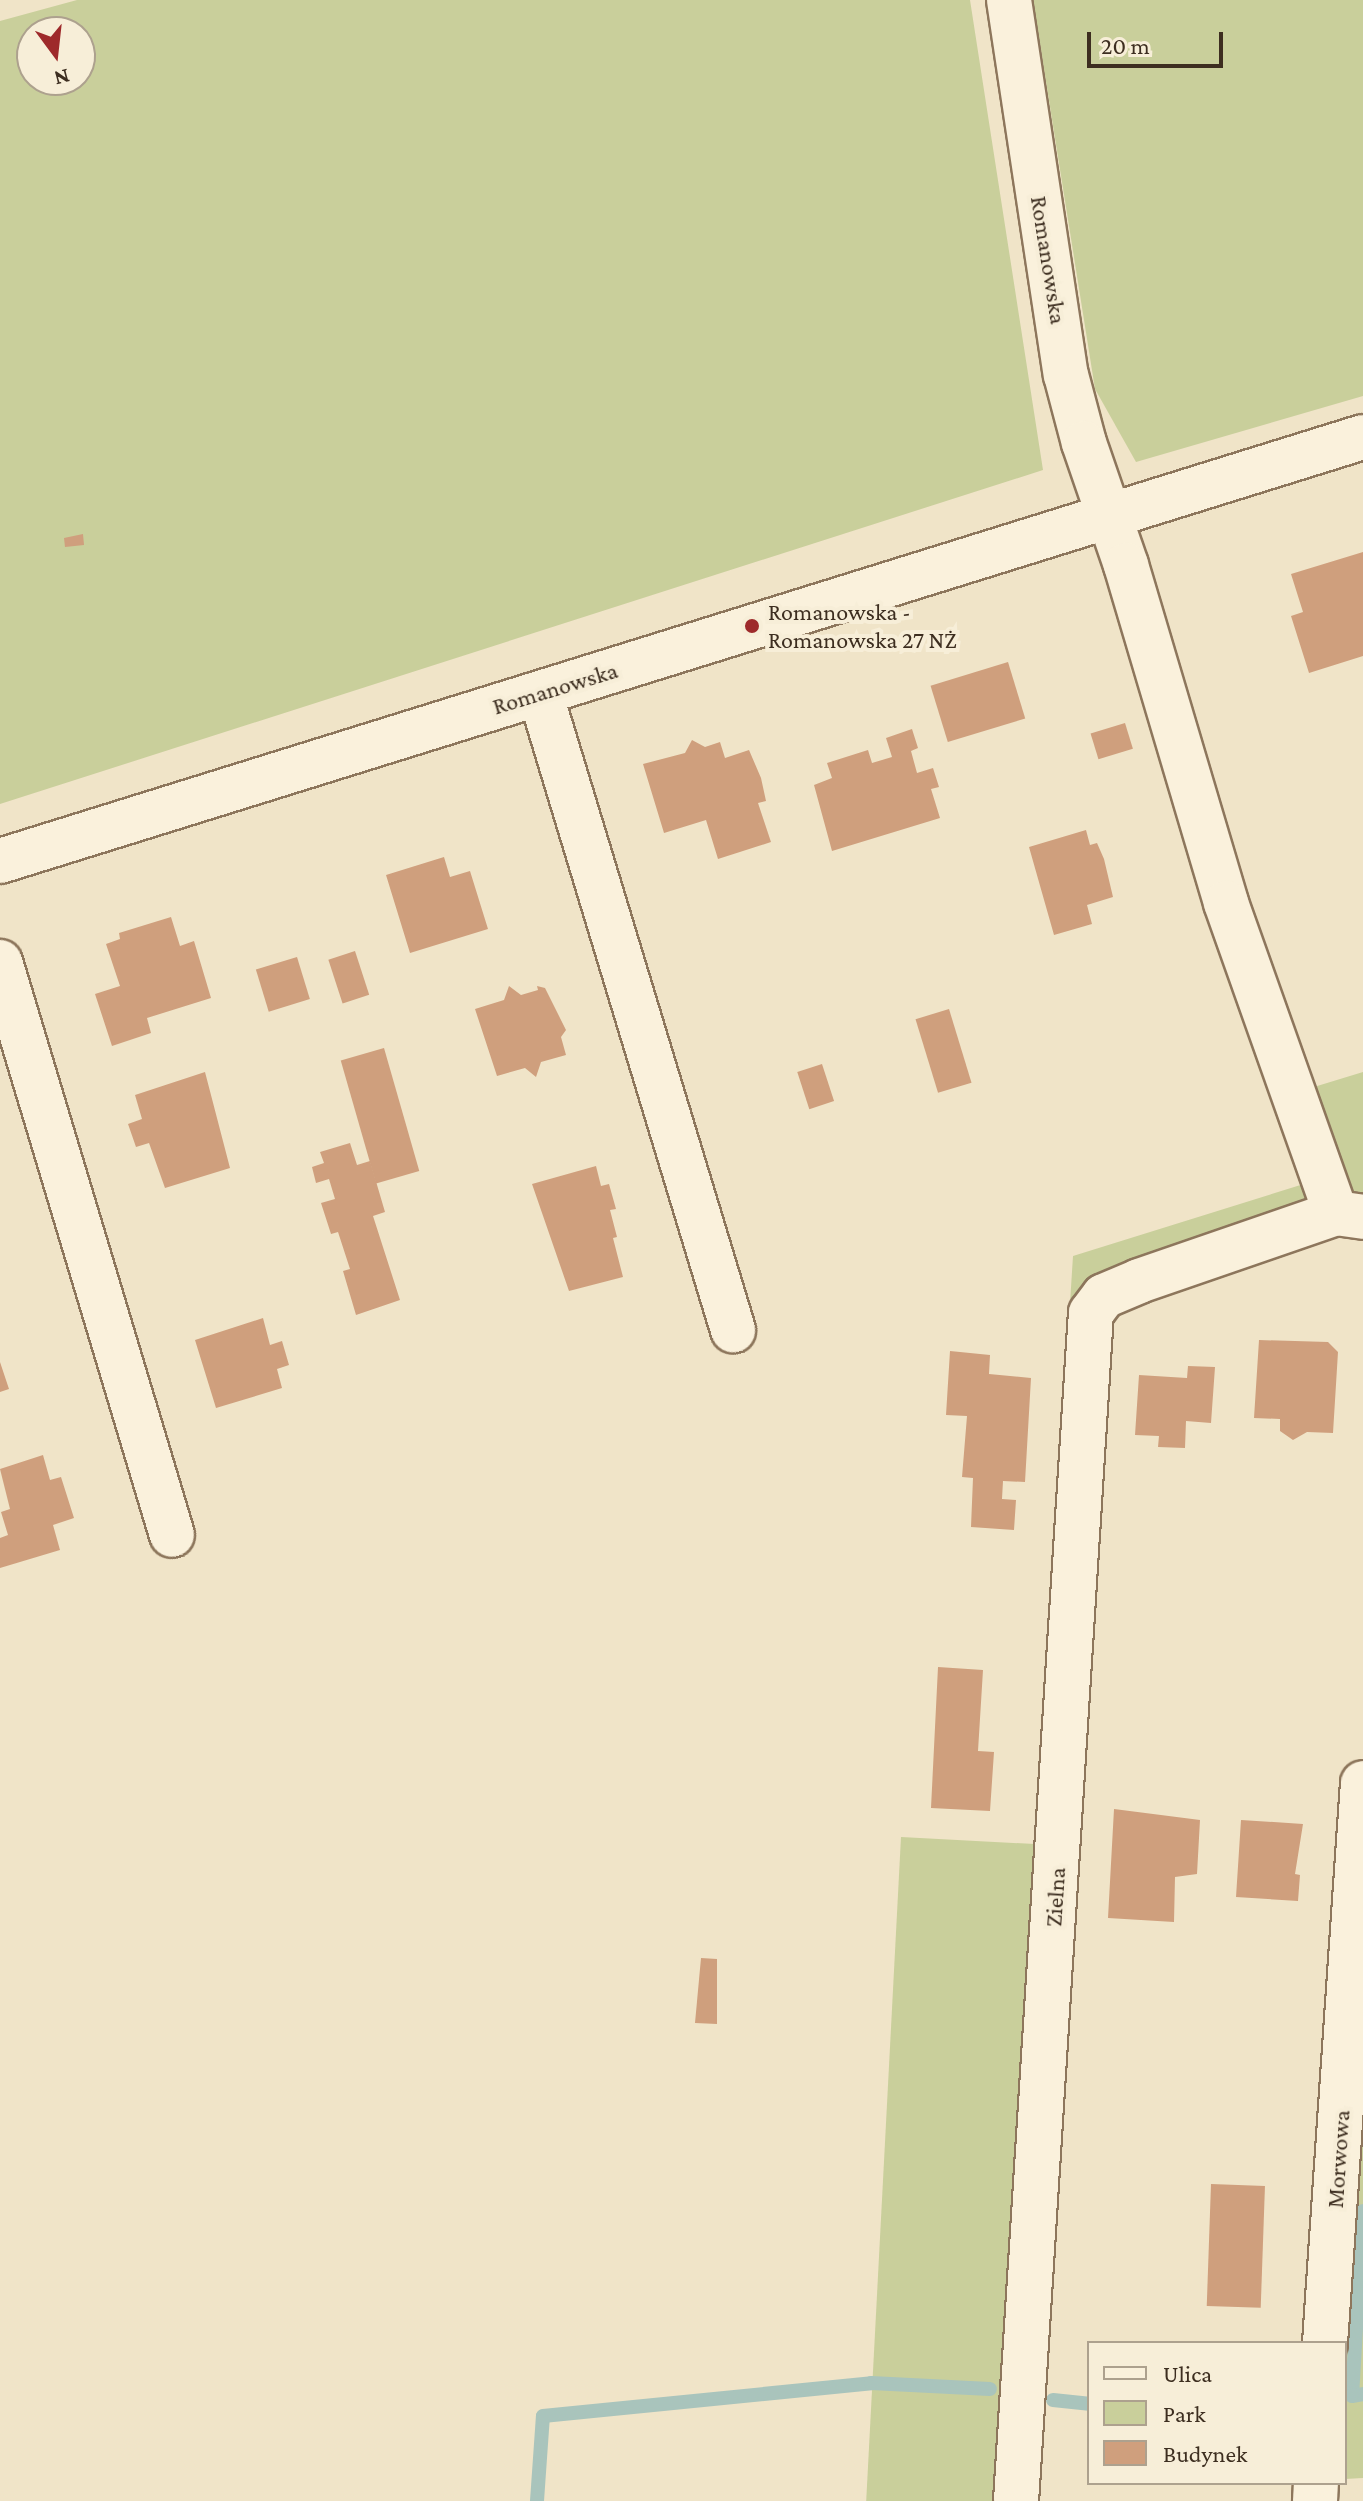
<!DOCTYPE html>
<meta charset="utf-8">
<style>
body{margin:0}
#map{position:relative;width:1363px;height:2501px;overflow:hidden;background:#f0e4c8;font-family:"Crimson Pro",serif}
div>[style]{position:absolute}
.green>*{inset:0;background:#c9cf9b;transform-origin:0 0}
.stream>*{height:14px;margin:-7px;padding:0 7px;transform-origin:7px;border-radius:7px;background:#a9c4bc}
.building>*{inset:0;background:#cf9f7d;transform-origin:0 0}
.roads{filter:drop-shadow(2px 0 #8d765c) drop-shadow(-2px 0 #8d765c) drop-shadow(0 2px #8d765c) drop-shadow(0 -2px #8d765c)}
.minor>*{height:44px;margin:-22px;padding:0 22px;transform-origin:22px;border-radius:22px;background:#faf1dc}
.dots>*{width:22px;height:22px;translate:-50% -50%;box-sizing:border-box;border:4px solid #f7eed8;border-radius:50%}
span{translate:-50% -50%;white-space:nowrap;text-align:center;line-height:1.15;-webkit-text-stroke:8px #f7eed8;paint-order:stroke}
.street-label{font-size:24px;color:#3d2e20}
.poi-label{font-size:24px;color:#3d2e20}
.left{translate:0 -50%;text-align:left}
.legend{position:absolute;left:1087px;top:2341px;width:260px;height:144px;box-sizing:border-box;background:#f7eed8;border:2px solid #ada18e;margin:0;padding:10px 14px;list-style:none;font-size:24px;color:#3d2e20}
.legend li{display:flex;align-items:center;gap:16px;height:40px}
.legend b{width:40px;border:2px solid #ada18e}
.north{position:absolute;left:16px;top:16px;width:80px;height:80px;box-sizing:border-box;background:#f7eed8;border:2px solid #ada18e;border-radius:50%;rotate:165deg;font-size:22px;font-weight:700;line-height:32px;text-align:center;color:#3d2e20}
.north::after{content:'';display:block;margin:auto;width:28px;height:36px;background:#9e2a2b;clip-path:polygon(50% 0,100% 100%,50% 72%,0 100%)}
.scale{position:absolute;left:1087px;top:32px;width:136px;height:36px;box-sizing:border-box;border:4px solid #3d2e20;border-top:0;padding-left:10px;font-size:24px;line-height:28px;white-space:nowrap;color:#3d2e20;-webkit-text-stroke:6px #f7eed8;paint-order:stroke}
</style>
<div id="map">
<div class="green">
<div style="clip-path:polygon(evenodd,77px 0,970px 0,1043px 470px,0 804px,0 21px,77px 0,32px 32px,80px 32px,80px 80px,32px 80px,32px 32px)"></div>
<div style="clip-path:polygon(1033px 0,1363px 0,1363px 396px,1136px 462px,1095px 389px)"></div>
<div style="clip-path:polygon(1363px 1072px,1363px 1217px,1069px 1319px,1073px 1256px,1323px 1178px,1291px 1094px)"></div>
<div style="left:901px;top:1837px;width:134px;height:665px;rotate:3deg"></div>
<div style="clip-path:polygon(1363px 2073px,1363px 2478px,1345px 2479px,1345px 2356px)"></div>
</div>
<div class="stream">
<div style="left:1363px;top:2211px;width:185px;rotate:93.4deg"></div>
<div style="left:1352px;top:2396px;width:11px;rotate:-10deg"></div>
<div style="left:1053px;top:2400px;width:36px;rotate:6deg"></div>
<div style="left:537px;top:2501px;width:85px;rotate:-86deg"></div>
<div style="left:543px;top:2416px;width:330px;rotate:-5.7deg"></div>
<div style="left:871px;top:2383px;width:119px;rotate:2.9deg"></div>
</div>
<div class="building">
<div style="clip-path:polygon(83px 534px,84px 545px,65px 547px,64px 538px)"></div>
<div style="clip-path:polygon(1363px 552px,1363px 656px,1309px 673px,1291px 616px,1303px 612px,1291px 574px)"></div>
<div style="left:1008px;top:662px;width:59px;height:81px;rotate:73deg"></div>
<div style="left:1125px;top:723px;width:27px;height:36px;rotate:73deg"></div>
<div style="clip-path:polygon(912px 729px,918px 748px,911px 751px,917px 773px,933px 768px,939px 787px,931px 789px,940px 818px,832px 851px,814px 785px,832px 778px,827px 763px,868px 750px,872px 763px,892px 757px,886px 738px)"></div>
<div style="clip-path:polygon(692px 740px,705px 747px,720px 742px,725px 758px,749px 750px,761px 778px,766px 801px,758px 803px,771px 842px,718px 859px,706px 820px,664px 833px,643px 764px,685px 753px)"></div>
<div style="clip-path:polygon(1086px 830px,1090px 845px,1097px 843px,1104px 859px,1113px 897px,1087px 905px,1092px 924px,1054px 935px,1029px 847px)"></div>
<div style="clip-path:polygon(444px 857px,450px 877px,470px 871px,488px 929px,410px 953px,386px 875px)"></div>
<div style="clip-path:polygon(171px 917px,180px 946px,194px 941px,211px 998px,147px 1018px,151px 1033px,112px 1046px,95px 994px,120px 986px,106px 944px,120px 939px,119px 933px)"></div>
<div style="left:355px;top:951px;width:46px;height:28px;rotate:72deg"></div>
<div style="left:297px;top:957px;width:44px;height:43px;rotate:73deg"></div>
<div style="clip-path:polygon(509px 986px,521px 995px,538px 990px,537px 986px,545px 988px,566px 1030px,561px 1037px,566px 1055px,541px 1062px,536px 1077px,525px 1068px,497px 1076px,475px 1009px,504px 1000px)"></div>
<div style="left:949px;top:1009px;width:77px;height:35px;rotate:73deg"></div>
<div style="left:384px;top:1048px;width:128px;height:45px;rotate:74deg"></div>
<div style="left:822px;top:1064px;width:39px;height:26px;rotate:72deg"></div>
<div style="clip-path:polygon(205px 1072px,230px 1168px,165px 1188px,149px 1143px,136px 1147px,128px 1124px,142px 1119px,135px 1095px)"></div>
<div style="clip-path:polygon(350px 1143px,357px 1165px,370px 1161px,385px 1212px,373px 1216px,400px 1300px,356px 1315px,343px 1271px,350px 1269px,338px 1232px,331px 1234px,321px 1203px,335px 1199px,329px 1179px,316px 1183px,312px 1167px,324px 1163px,320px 1152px)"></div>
<div style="clip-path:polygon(596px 1166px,601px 1186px,609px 1184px,616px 1209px,610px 1210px,617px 1237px,613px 1238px,623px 1277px,569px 1291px,532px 1184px)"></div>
<div style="clip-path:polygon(263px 1318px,270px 1345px,282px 1341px,289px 1365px,277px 1369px,282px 1388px,216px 1408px,195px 1340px)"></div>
<div style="clip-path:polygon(1259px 1340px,1328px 1342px,1338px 1352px,1333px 1433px,1307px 1432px,1293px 1440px,1280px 1431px,1280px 1419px,1254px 1418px)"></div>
<div style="clip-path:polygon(950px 1351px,990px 1355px,989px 1374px,1031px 1378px,1025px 1482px,1003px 1481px,1002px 1499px,1016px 1500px,1014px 1530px,971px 1527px,973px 1478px,962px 1477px,967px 1416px,946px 1415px)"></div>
<div style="clip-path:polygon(0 1362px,9px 1389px,0 1392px)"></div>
<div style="clip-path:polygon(1188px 1366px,1215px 1367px,1211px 1423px,1186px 1421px,1185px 1448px,1158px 1447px,1159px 1436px,1135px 1435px,1139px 1375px,1187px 1378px)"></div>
<div style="clip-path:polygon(43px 1455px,50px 1480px,61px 1477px,74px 1518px,53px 1525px,60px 1550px,0 1568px,0 1538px,8px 1535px,1px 1512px,10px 1509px,0 1469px)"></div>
<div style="clip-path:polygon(938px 1667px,983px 1670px,978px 1751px,994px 1752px,990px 1811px,931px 1808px)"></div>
<div style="clip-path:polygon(1114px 1809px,1200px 1820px,1197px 1874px,1175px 1877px,1174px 1922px,1108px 1918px)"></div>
<div style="clip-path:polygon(1241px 1820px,1303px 1824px,1295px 1874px,1300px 1875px,1298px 1901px,1236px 1897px)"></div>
<div style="clip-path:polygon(701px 1958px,717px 1959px,717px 2024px,695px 2023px)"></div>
<div style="left:1211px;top:2184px;width:54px;height:122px;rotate:2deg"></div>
</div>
<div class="roads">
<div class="minor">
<div style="left:1009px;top:0;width:379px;rotate:81.4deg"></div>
<div style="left:1066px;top:375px;width:70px;rotate:75.2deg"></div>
<div style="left:1084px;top:443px;width:129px;rotate:71deg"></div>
<div style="left:1126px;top:565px;width:352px;rotate:73.5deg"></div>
<div style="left:1226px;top:903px;width:329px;rotate:70.5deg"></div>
<div style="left:540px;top:693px;width:666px;rotate:73.14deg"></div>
<div style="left:0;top:861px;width:1427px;rotate:-17.28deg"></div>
<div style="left:0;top:962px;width:598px;rotate:73.29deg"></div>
<div style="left:1325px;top:2343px;width:561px;rotate:-86.12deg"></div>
<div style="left:1016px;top:2501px;width:1190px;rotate:-86.39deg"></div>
<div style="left:1091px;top:1313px;width:21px;rotate:-53deg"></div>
<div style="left:1104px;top:1296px;width:38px;rotate:-23deg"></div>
<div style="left:1139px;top:1281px;width:208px;rotate:-19deg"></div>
<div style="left:1336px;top:1213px;width:27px;rotate:8deg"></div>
<div style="left:1315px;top:2501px;width:18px;rotate:-87deg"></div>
</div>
</div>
<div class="dots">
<div style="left:752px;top:626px;background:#9e2a2b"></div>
</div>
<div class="street-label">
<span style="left:1049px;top:260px;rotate:81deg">Romanowska</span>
<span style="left:555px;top:688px;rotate:-17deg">Romanowska</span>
<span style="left:1055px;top:1897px;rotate:-86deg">Zielna</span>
<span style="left:1338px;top:2159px;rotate:-86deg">Morwowa</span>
</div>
<div class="poi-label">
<span class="left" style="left:768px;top:626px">Romanowska -<br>Romanowska 27 NŻ</span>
</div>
<ul class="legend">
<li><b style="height:10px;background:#faf1dc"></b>Ulica</li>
<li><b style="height:22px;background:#c9cf9b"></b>Park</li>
<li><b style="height:22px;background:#cf9f7d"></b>Budynek</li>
</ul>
<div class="north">N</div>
<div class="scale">20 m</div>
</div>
